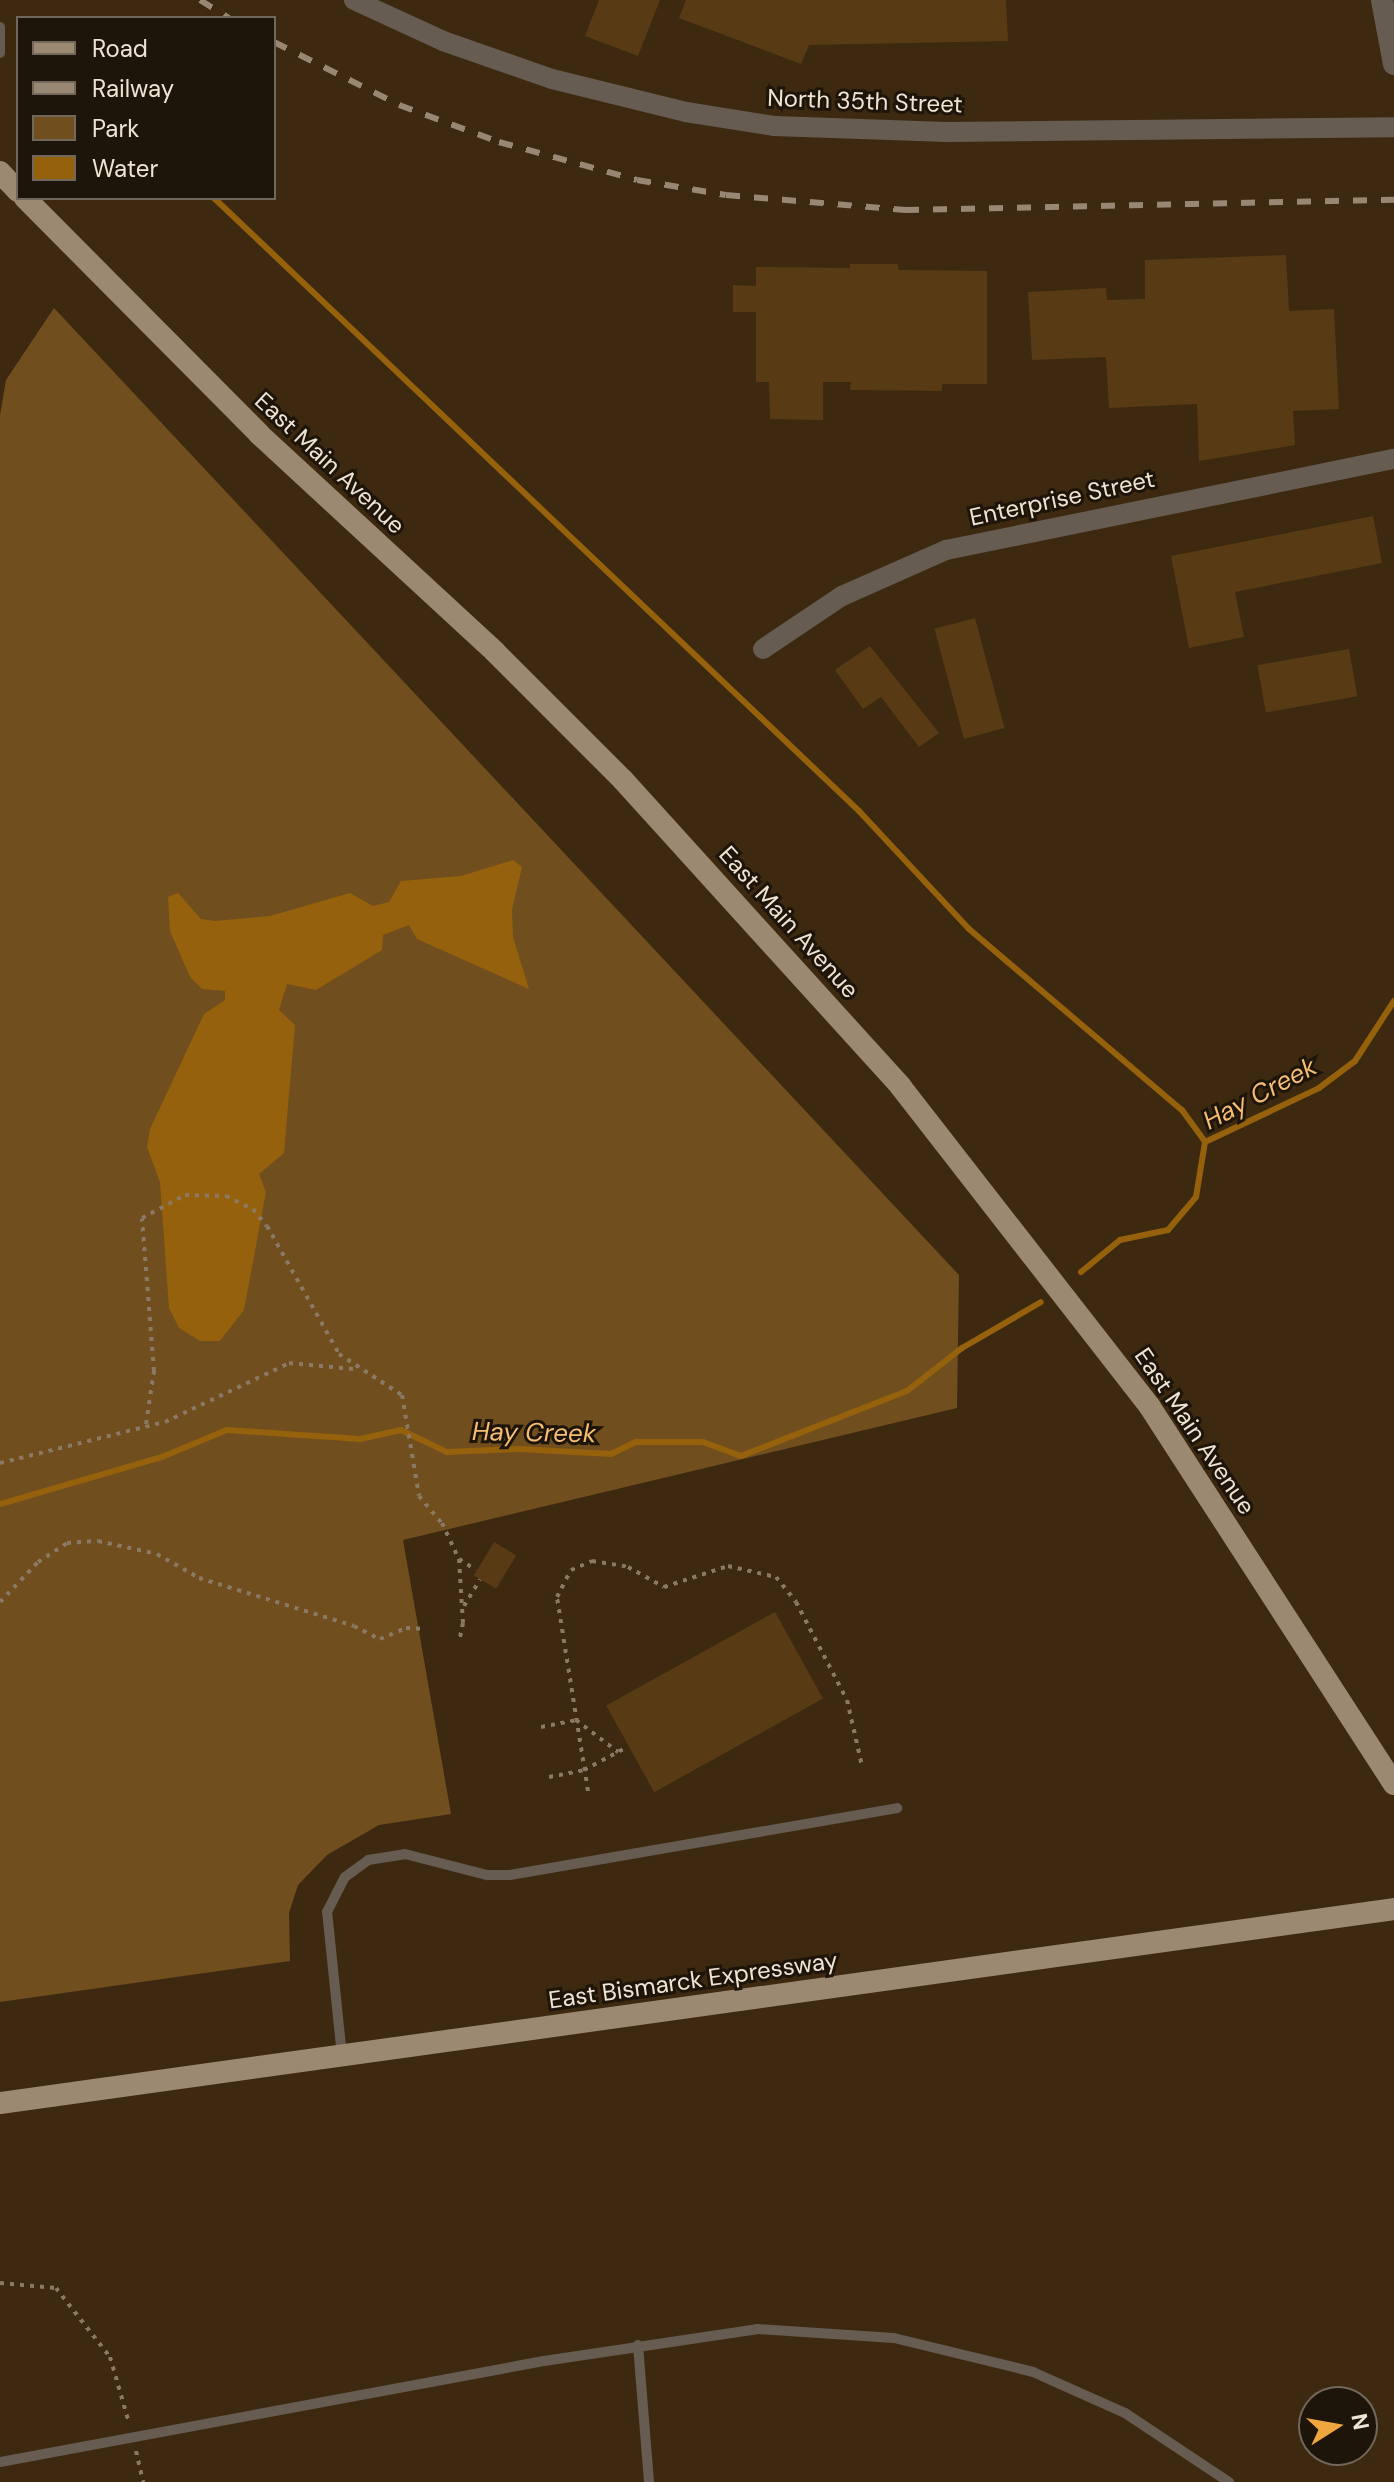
<!DOCTYPE html>
<style>
body{margin:0}
#map{position:relative;width:1394px;height:2482px;overflow:hidden;background:#3d2910;font-family:"DM Sans",sans-serif}
div>[style]{position:absolute}
.green>*{inset:0;background:#714e1d}
.water>*{inset:0;background:#95610c}
.stream>*{height:6px;margin:-3px;padding:0 3px;transform-origin:3px;border-radius:3px;background:#95610c}
.building>*{inset:0;background:#583b14;transform-origin:0 0}
.path>*{height:4px;margin-top:-2px;transform-origin:0;background:repeating-linear-gradient(90deg,#8a7965 0 4px,transparent 0 10px)}
.service>*{height:10px;margin:-5px;padding:0 5px;transform-origin:5px;border-radius:5px;background:#665c51}
.minor>*{height:20px;margin:-10px;padding:0 10px;transform-origin:10px;border-radius:10px;background:#665c51}
.tertiary>*{height:22px;margin:-11px;padding:0 11px;transform-origin:11px;border-radius:11px;background:#665c51}
.primary>*{height:22px;margin:-11px;padding:0 11px;transform-origin:11px;border-radius:11px;background:#9c8972}
.rail>*{height:6px;margin-top:-3px;transform-origin:0;background:repeating-linear-gradient(90deg,#978773 0 14px,transparent 0 28px)}
span{translate:-50% -50%;white-space:nowrap;text-align:center;line-height:1.15;-webkit-text-stroke:6px #1d140a;paint-order:stroke}
.street-label{font-size:24px;color:#efe3d4}
.water-label{font-size:26px;color:#f7bd73;font-style:italic}
.legend{position:absolute;left:16px;top:16px;width:260px;height:184px;box-sizing:border-box;background:#1d140a;border:2px solid #71675b;margin:0;padding:10px 14px;list-style:none;font-size:24px;color:#efe3d4}
.legend li{display:flex;align-items:center;gap:16px;height:40px}
.legend b{width:40px;border:2px solid #71675b}
.north{position:absolute;left:1298px;top:2386px;width:80px;height:80px;box-sizing:border-box;background:#1d140a;border:2px solid #71675b;border-radius:50%;rotate:79deg;font-size:22px;font-weight:700;line-height:32px;text-align:center;color:#efe3d4}
.north::after{content:'';display:block;margin:auto;width:28px;height:36px;background:#f0a63f;clip-path:polygon(50% 0,100% 100%,50% 72%,0 100%)}
</style>
<div id="map">
<div class="green">
<div style="clip-path:polygon(54px 308px,959px 1275px,957px 1408px,403px 1540px,451px 1814px,379px 1825px,327px 1855px,298px 1885px,289px 1913px,290px 1961px,0 2002px,0 415px,6px 380px)"></div>
</div>
<div class="water">
<div style="clip-path:polygon(513px 860px,522px 867px,512px 910px,513px 937px,529px 989px,417px 939px,409px 925px,383px 935px,382px 950px,316px 990px,287px 984px,279px 1010px,295px 1025px,284px 1153px,259px 1174px,266px 1192px,244px 1310px,220px 1341px,200px 1341px,179px 1328px,169px 1308px,160px 1182px,147px 1147px,150px 1129px,204px 1014px,225px 1000px,225px 991px,202px 989px,190px 977px,170px 931px,168px 897px,178px 893px,201px 919px,215px 921px,270px 916px,350px 893px,373px 906px,389px 902px,401px 881px,461px 876px)"></div>
</div>
<div class="stream">
<div style="left:214px;top:198px;width:890px;rotate:43.54deg"></div>
<div style="left:859px;top:811px;width:161px;rotate:47deg"></div>
<div style="left:969px;top:929px;width:280px;rotate:40.4deg"></div>
<div style="left:1182px;top:1110px;width:39px;rotate:54deg"></div>
<div style="left:1081px;top:1272px;width:50px;rotate:-39.4deg"></div>
<div style="left:1120px;top:1240px;width:49px;rotate:-11.8deg"></div>
<div style="left:1168px;top:1230px;width:43px;rotate:-49.7deg"></div>
<div style="left:1196px;top:1197px;width:56px;rotate:-80.7deg"></div>
<div style="left:1205px;top:1142px;width:126px;rotate:-25.3deg"></div>
<div style="left:1319px;top:1088px;width:45px;rotate:-36.9deg"></div>
<div style="left:1355px;top:1061px;width:72px;rotate:-57deg"></div>
<div style="left:0;top:1504px;width:169px;rotate:-16.2deg"></div>
<div style="left:162px;top:1457px;width:70px;rotate:-22.6deg"></div>
<div style="left:227px;top:1430px;width:133px;rotate:3.9deg"></div>
<div style="left:360px;top:1439px;width:42px;rotate:-12.4deg"></div>
<div style="left:401px;top:1430px;width:51px;rotate:25.6deg"></div>
<div style="left:447px;top:1452px;width:73px;rotate:-2.4deg"></div>
<div style="left:520px;top:1449px;width:91px;rotate:3.1deg"></div>
<div style="left:611px;top:1454px;width:28px;rotate:-26deg"></div>
<div style="left:636px;top:1442px;width:67px"></div>
<div style="left:703px;top:1442px;width:40px;rotate:20.2deg"></div>
<div style="left:741px;top:1456px;width:178px;rotate:-21.4deg"></div>
<div style="left:907px;top:1391px;width:70px;rotate:-38deg"></div>
<div style="left:962px;top:1348px;width:91px;rotate:-30.2deg"></div>
</div>
<div class="building">
<div style="clip-path:polygon(599px 0,660px 0,638px 56px,585px 36px)"></div>
<div style="clip-path:polygon(686px 0,1006px 0,1008px 41px,809px 45px,801px 64px,679px 18px)"></div>
<div style="clip-path:polygon(1286px 255px,1289px 311px,1334px 309px,1339px 409px,1293px 411px,1295px 445px,1199px 461px,1197px 404px,1109px 408px,1106px 357px,1032px 360px,1028px 292px,1106px 288px,1107px 300px,1145px 299px,1145px 260px)"></div>
<div style="clip-path:polygon(850px 264px,898px 264px,898px 270px,987px 271px,987px 384px,942px 384px,942px 391px,850px 390px,851px 382px,823px 382px,823px 420px,770px 419px,769px 382px,756px 382px,756px 312px,733px 312px,733px 285px,756px 286px,756px 267px,850px 268px)"></div>
<div style="clip-path:polygon(1373px 516px,1382px 563px,1235px 592px,1244px 637px,1189px 648px,1171px 556px)"></div>
<div style="left:975px;top:618px;width:114px;height:42px;rotate:75deg"></div>
<div style="clip-path:polygon(870px 646px,939px 733px,919px 747px,881px 697px,863px 709px,835px 670px)"></div>
<div style="left:1349px;top:649px;width:48px;height:93px;rotate:80deg"></div>
<div style="left:494px;top:1542px;width:26px;height:39px;rotate:31deg"></div>
<div style="left:775px;top:1612px;width:99px;height:193px;rotate:61deg"></div>
</div>
<div class="path">
<div style="left:146px;top:1424px;width:54px;rotate:-81.4deg"></div>
<div style="left:154px;top:1371px;width:153px;rotate:-94.5deg"></div>
<div style="left:142px;top:1218px;width:49px;rotate:-28.1deg"></div>
<div style="left:185px;top:1195px;width:41px;rotate:1.4deg"></div>
<div style="left:226px;top:1196px;width:30px;rotate:26deg"></div>
<div style="left:253px;top:1209px;width:22px;rotate:51deg"></div>
<div style="left:267px;top:1226px;width:147px;rotate:60.6deg"></div>
<div style="left:339px;top:1354px;width:75px;rotate:33.1deg"></div>
<div style="left:402px;top:1395px;width:102px;rotate:80.4deg"></div>
<div style="left:419px;top:1496px;width:35px;rotate:50deg"></div>
<div style="left:442px;top:1523px;width:40px;rotate:65deg"></div>
<div style="left:459px;top:1559px;width:64px;rotate:86.4deg"></div>
<div style="left:463px;top:1623px;width:19px;rotate:102deg"></div>
<div style="left:0;top:1463px;width:170px;rotate:-14deg"></div>
<div style="left:165px;top:1422px;width:137px;rotate:-25.4deg"></div>
<div style="left:289px;top:1363px;width:65px;rotate:5.3deg"></div>
<div style="left:459px;top:1559px;width:20px;rotate:33deg"></div>
<div style="left:0;top:1602px;width:55px;rotate:-46.5deg"></div>
<div style="left:38px;top:1562px;width:35px;rotate:-33deg"></div>
<div style="left:67px;top:1543px;width:31px;rotate:-4deg"></div>
<div style="left:98px;top:1541px;width:60px;rotate:12.4deg"></div>
<div style="left:157px;top:1554px;width:48px;rotate:29.7deg"></div>
<div style="left:199px;top:1578px;width:162px;rotate:17.2deg"></div>
<div style="left:354px;top:1626px;width:29px;rotate:27deg"></div>
<div style="left:380px;top:1639px;width:28px;rotate:-23deg"></div>
<div style="left:406px;top:1628px;width:19px;rotate:3deg"></div>
<div style="left:464px;top:1606px;width:31px;rotate:-59deg"></div>
<div style="left:541px;top:1727px;width:36px;rotate:-11deg"></div>
<div style="left:576px;top:1720px;width:53px;rotate:37.3deg"></div>
<div style="left:549px;top:1777px;width:36px;rotate:-11deg"></div>
<div style="left:584px;top:1770px;width:49px;rotate:-28.1deg"></div>
<div style="left:588px;top:1791px;width:196px;rotate:-99.1deg"></div>
<div style="left:557px;top:1597px;width:30px;rotate:-63deg"></div>
<div style="left:571px;top:1570px;width:23px;rotate:-23deg"></div>
<div style="left:592px;top:1561px;width:36px;rotate:9deg"></div>
<div style="left:628px;top:1567px;width:41px;rotate:29.1deg"></div>
<div style="left:664px;top:1587px;width:67px;rotate:-18.2deg"></div>
<div style="left:728px;top:1566px;width:49px;rotate:12.9deg"></div>
<div style="left:776px;top:1577px;width:32px;rotate:51deg"></div>
<div style="left:796px;top:1602px;width:110px;rotate:62.5deg"></div>
<div style="left:847px;top:1700px;width:68px;rotate:77.2deg"></div>
<div style="left:0;top:2283px;width:56px;rotate:5.1deg"></div>
<div style="left:56px;top:2288px;width:88px;rotate:52deg"></div>
<div style="left:110px;top:2357px;width:69px;rotate:73.9deg"></div>
<div style="left:136px;top:2451px;width:32px;rotate:77deg"></div>
</div>
<div class="service">
<div style="left:0;top:27px;width:26px;rotate:90deg"></div>
<div style="left:342px;top:2056px;width:145px;rotate:-95.9deg"></div>
<div style="left:327px;top:1912px;width:39px;rotate:-63deg"></div>
<div style="left:345px;top:1877px;width:29px;rotate:-36deg"></div>
<div style="left:368px;top:1860px;width:37px;rotate:-9deg"></div>
<div style="left:405px;top:1854px;width:85px;rotate:14.4deg"></div>
<div style="left:487px;top:1875px;width:23px"></div>
<div style="left:510px;top:1875px;width:393px;rotate:-9.8deg"></div>
<div style="left:638px;top:2345px;width:137px;rotate:85.4deg"></div>
<div style="left:0;top:2462px;width:553px;rotate:-10.52deg"></div>
<div style="left:544px;top:2361px;width:215px;rotate:-8.5deg"></div>
<div style="left:757px;top:2329px;width:137px;rotate:3.8deg"></div>
<div style="left:894px;top:2338px;width:143px;rotate:13.7deg"></div>
<div style="left:1033px;top:2372px;width:101px;rotate:24deg"></div>
<div style="left:1125px;top:2413px;width:125px;rotate:33.6deg"></div>
</div>
<div class="minor">
<div style="left:354px;top:0;width:98px;rotate:24.7deg"></div>
<div style="left:443px;top:41px;width:115px;rotate:19.2deg"></div>
<div style="left:552px;top:79px;width:138px;rotate:13.8deg"></div>
<div style="left:686px;top:112px;width:89px;rotate:9deg"></div>
<div style="left:774px;top:126px;width:173px;rotate:2deg"></div>
<div style="left:947px;top:132px;width:447px;rotate:-0.6deg"></div>
<div style="left:763px;top:649px;width:95px;rotate:-33.9deg"></div>
<div style="left:842px;top:596px;width:114px;rotate:-23.9deg"></div>
<div style="left:946px;top:550px;width:457px;rotate:-11.5deg"></div>
</div>
<div class="tertiary">
<div style="left:1382px;top:0;width:65px;rotate:79.4deg"></div>
</div>
<div class="primary">
<div style="left:0;top:172px;width:26px;rotate:47deg"></div>
<div style="left:25px;top:198px;width:332px;rotate:45.2deg"></div>
<div style="left:259px;top:434px;width:321px;rotate:42.7deg"></div>
<div style="left:495px;top:652px;width:181px;rotate:45deg"></div>
<div style="left:623px;top:780px;width:414px;rotate:47.8deg"></div>
<div style="left:901px;top:1087px;width:405px;rotate:52.1deg"></div>
<div style="left:1150px;top:1407px;width:449px;rotate:57.1deg"></div>
<div style="left:0;top:2103px;width:1407px;rotate:-7.92deg"></div>
</div>
<div class="rail">
<div style="left:200px;top:0;width:34px;rotate:32deg"></div>
<div style="left:274px;top:42px;width:140px;rotate:26.7deg"></div>
<div style="left:399px;top:105px;width:107px;rotate:20.3deg"></div>
<div style="left:499px;top:142px;width:143px;rotate:15.4deg"></div>
<div style="left:637px;top:180px;width:90px;rotate:9.6deg"></div>
<div style="left:726px;top:195px;width:180px;rotate:4.8deg"></div>
<div style="left:905px;top:210px;width:489px;rotate:-1.2deg"></div>
</div>
<div class="street-label">
<span style="left:865px;top:101px;rotate:2deg">North 35th Street</span>
<span style="left:330px;top:463px;rotate:43deg">East Main Avenue</span>
<span style="left:1062px;top:498px;rotate:-12deg">Enterprise Street</span>
<span style="left:789px;top:922px;rotate:48deg">East Main Avenue</span>
<span style="left:1195px;top:1431px;rotate:56deg">East Main Avenue</span>
<span style="left:693px;top:1980px;rotate:-8deg">East Bismarck Expressway</span>
</div>
<div class="water-label">
<span style="left:1260px;top:1094px;rotate:-28deg">Hay Creek</span>
<span style="left:534px;top:1433px;rotate:1deg">Hay Creek</span>
</div>
<ul class="legend">
<li><b style="height:10px;background:#9c8972"></b>Road</li>
<li><b style="height:10px;background:#978773"></b>Railway</li>
<li><b style="height:22px;background:#714e1d"></b>Park</li>
<li><b style="height:22px;background:#95610c"></b>Water</li>
</ul>
<div class="north">N</div>
</div>
